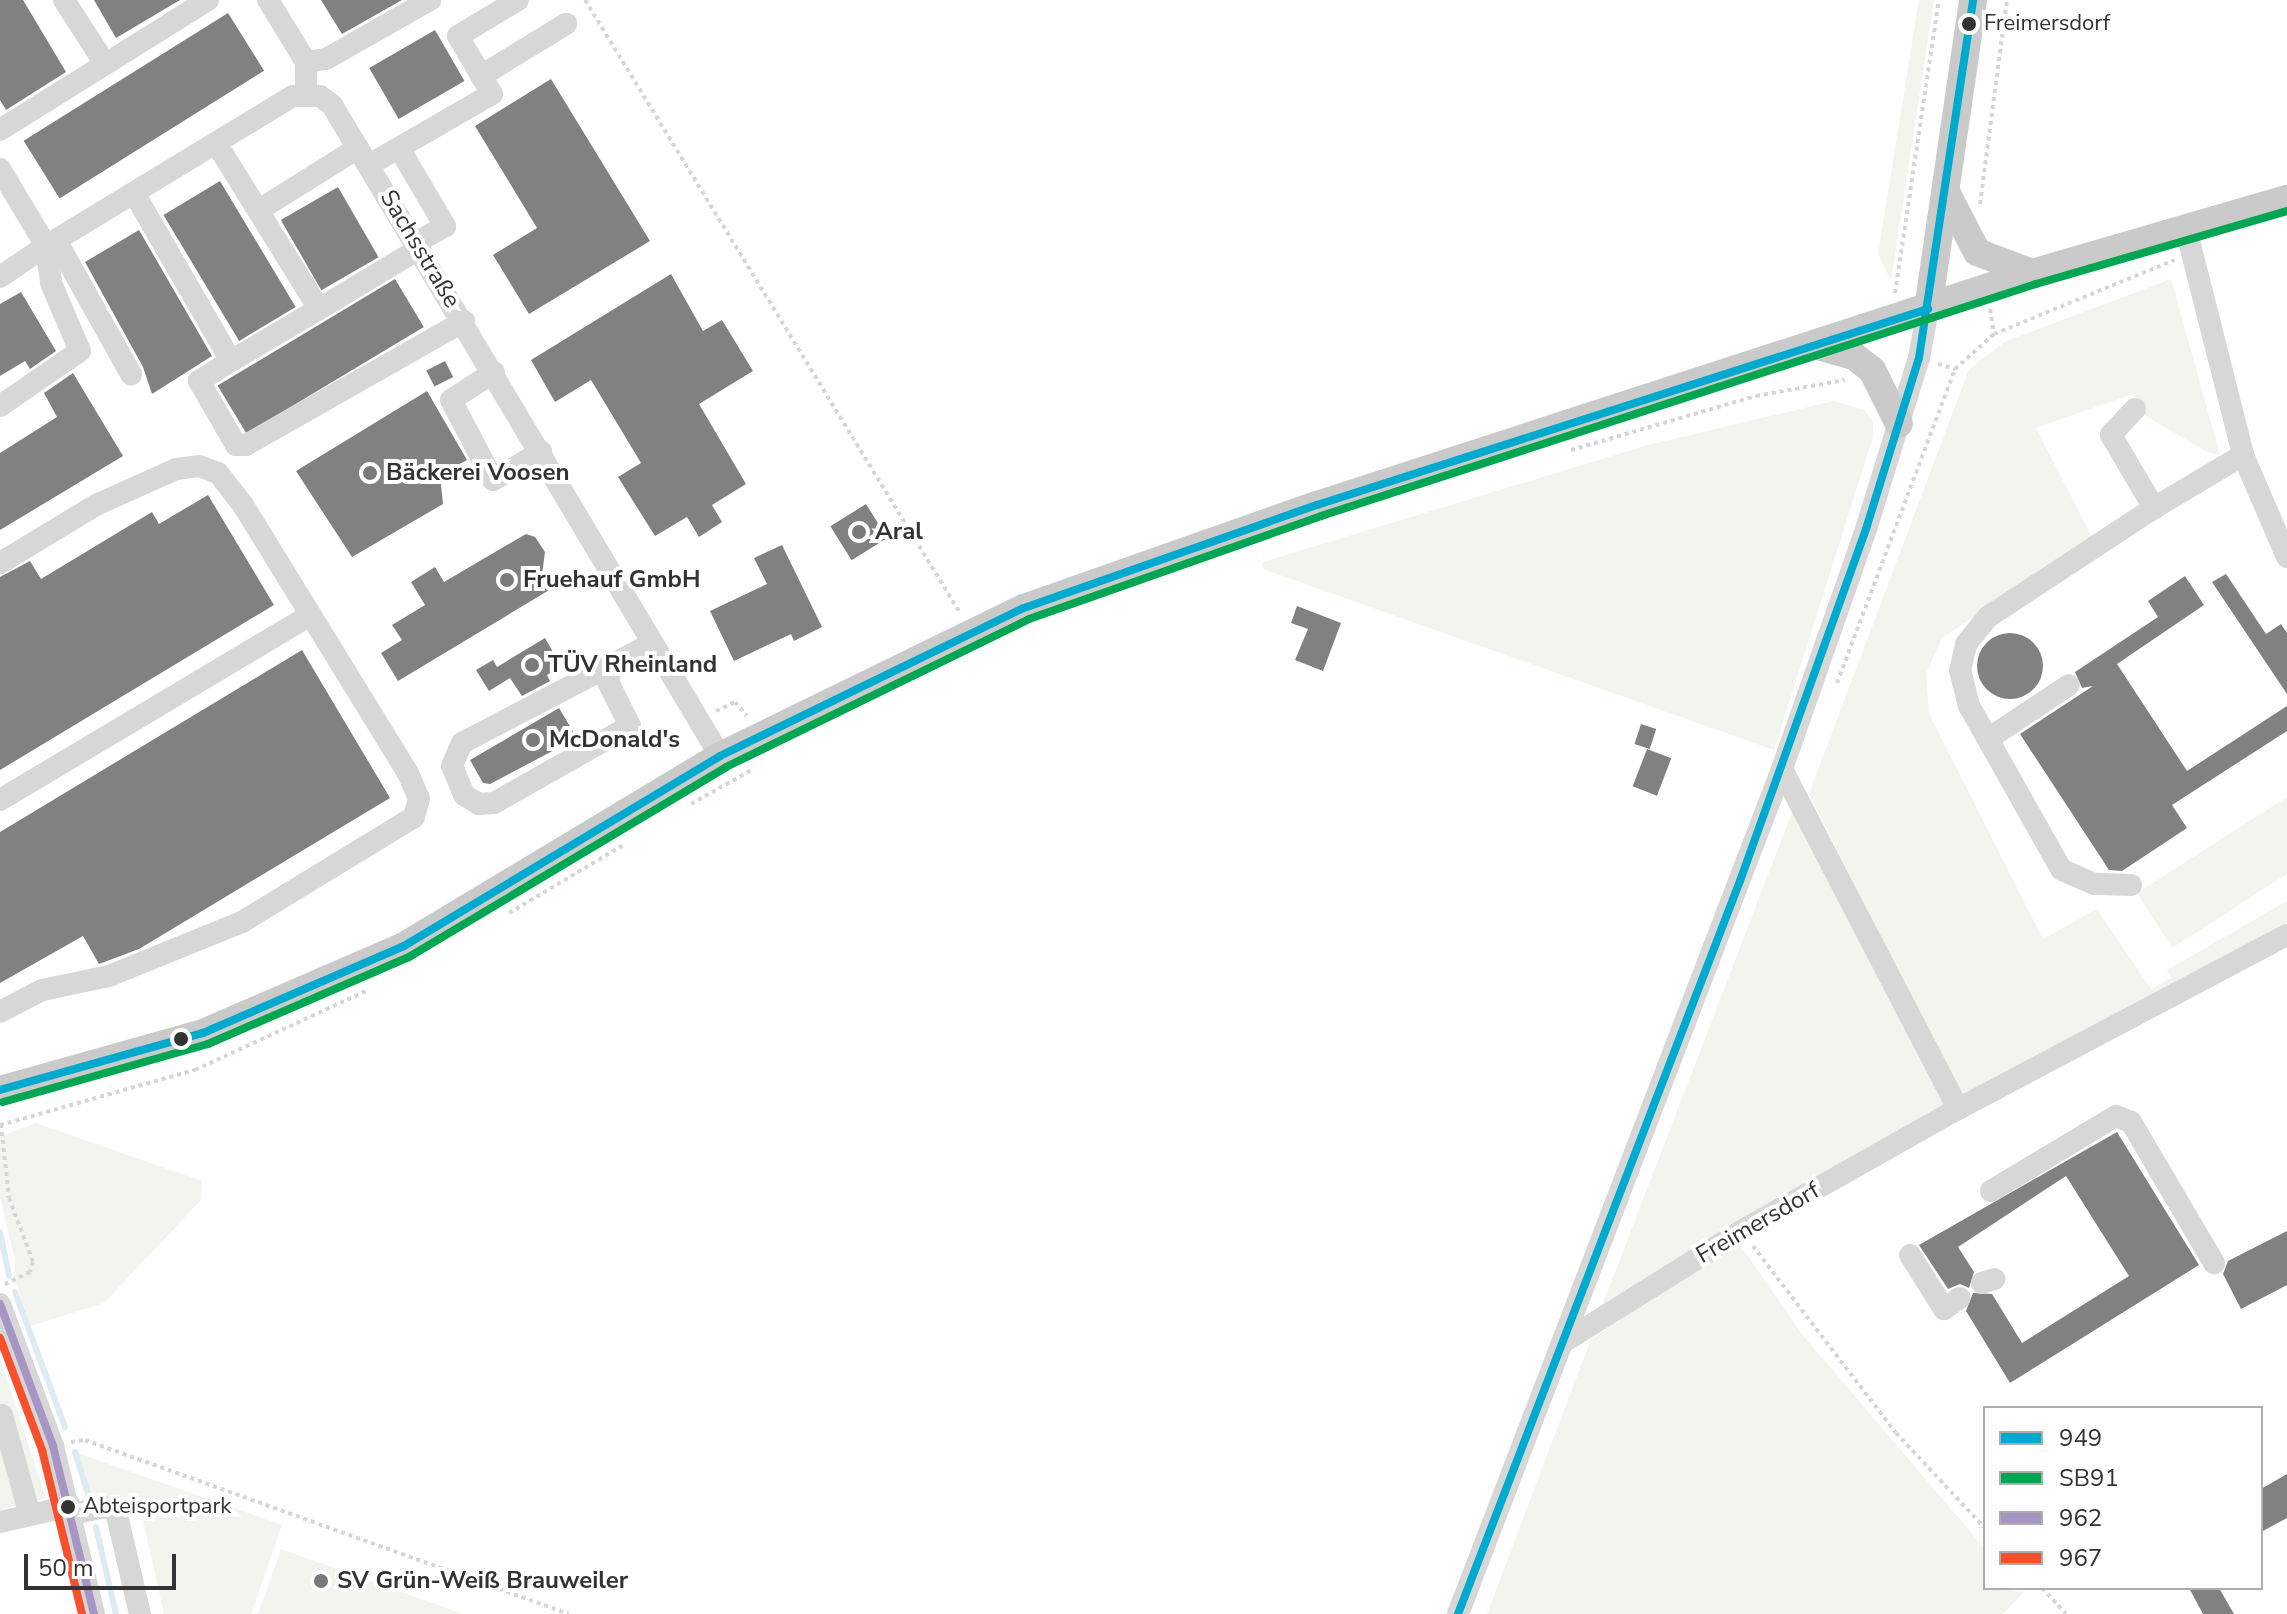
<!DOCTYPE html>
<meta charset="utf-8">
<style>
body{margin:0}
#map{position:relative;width:2287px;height:1614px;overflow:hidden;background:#fff;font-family:"Nunito Sans",sans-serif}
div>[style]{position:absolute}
.green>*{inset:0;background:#f1f5ed}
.stream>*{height:6px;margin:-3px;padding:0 3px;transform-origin:3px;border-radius:3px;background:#ddebf3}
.building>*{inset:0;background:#818181;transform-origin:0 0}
.round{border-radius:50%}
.path>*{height:4px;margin-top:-2px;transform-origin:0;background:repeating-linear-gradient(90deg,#d6d6d6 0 4px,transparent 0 8px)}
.minor>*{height:22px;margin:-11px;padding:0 11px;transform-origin:11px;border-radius:11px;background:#d7d7d7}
.major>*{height:28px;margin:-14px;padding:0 14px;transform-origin:14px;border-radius:14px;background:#cacaca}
.bus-1>*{height:8px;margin:-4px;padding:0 4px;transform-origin:4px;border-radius:4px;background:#00a9ce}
.bus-2>*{height:8px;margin:-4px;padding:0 4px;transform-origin:4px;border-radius:4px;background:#00a651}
.bus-3>*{height:8px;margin:-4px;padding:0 4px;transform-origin:4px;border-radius:4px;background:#a795c6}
.bus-4>*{height:8px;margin:-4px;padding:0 4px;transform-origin:4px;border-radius:4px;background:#f8502d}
.dots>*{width:22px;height:22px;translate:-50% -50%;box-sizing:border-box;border:4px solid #fff;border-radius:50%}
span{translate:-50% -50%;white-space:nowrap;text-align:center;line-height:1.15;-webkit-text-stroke:8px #fff;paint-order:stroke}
.bus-label{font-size:22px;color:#333}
.left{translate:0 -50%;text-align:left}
.street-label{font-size:24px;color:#333}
.poi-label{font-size:24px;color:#333;font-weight:700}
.legend{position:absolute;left:1983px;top:1406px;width:280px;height:184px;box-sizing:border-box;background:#fff;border:2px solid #adadad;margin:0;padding:10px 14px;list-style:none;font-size:24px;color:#333}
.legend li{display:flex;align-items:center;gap:16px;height:40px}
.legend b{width:40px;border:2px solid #adadad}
.scale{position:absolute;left:24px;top:1554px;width:152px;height:36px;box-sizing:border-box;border:4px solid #333;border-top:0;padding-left:10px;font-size:24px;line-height:28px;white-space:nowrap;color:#333;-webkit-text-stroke:6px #fff;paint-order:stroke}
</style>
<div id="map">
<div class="green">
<div style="clip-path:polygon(1919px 0,1934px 0,1891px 281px,1878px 254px)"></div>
<div style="clip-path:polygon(2171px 279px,2220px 455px,2207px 452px,2144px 415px,2133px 394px,2036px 428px,2092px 537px,1942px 638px,1926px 674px,1929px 714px,2043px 939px,2097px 909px,2151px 989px,2171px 978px,2167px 970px,2287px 901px,2287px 922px,2021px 1070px,1962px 1097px,1809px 794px,1969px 369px,2006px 341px)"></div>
<div style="clip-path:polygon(1834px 401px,1864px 410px,1873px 421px,1873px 437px,1774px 750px,1263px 569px,1263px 562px,1648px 445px)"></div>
<div style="clip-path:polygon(2287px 797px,2287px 874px,2172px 948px,2137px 893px)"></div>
<div style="clip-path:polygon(1796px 802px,1946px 1105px,1602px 1306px)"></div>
<div style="clip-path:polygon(36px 1123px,202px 1181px,201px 1200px,104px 1303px,31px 1326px,14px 1279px,15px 1261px,0 1196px,0 1137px)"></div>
<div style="clip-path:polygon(1738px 1242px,1802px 1334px,1985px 1549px,1985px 1588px,2024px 1592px,2003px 1614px,1487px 1614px,1591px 1339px)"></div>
<div style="clip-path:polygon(0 1358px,46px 1498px,0 1510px)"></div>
<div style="clip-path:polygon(77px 1453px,282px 1525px,251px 1614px,164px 1614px,141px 1511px,127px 1514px,93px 1502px)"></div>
<div style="clip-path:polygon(281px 1549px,463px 1614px,258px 1614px)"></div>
</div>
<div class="stream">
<div style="left:0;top:1232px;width:45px;rotate:78.4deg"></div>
<div style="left:15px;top:1292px;width:144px;rotate:69.7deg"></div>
<div style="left:75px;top:1452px;width:47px;rotate:72.7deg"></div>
<div style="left:96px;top:1527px;width:89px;rotate:77.1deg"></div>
</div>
<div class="building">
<div style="clip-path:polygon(0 0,23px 0,66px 72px,6px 110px,0 100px)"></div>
<div style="clip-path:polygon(94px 0,180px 0,116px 38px)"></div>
<div style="clip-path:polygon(321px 0,402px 0,342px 34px)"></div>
<div style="left:228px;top:13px;width:68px;height:241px;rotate:58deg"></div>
<div style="left:435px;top:30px;width:59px;height:76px;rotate:60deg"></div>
<div style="clip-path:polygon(551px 79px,650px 241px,529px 314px,493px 255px,537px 228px,475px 126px)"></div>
<div style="left:220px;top:181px;width:147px;height:66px;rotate:59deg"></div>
<div style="left:338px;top:187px;width:81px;height:66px;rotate:60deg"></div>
<div style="clip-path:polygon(139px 230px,212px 356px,152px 394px,143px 367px,85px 262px)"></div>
<div style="clip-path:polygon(671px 274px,703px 331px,722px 320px,753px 371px,699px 404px,746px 484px,712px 505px,722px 522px,699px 537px,687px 517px,655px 536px,618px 477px,641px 463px,591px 380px,555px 402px,531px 360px)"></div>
<div style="left:395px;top:279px;width:56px;height:207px;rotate:59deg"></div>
<div style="clip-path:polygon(21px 292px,56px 351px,30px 369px,25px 361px,0 376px,0 304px)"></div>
<div style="left:445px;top:361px;width:18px;height:21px;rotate:63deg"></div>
<div style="clip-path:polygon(73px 373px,123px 456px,0 530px,0 453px,57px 417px,44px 393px)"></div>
<div style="clip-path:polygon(427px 391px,467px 460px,440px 475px,443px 504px,352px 557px,296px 471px)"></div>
<div style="clip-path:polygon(208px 495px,274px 605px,0 770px,0 577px,30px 561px,41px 579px,152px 512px,159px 524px)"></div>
<div style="left:866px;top:504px;width:40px;height:42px;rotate:58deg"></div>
<div style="clip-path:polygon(526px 534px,535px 537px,545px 552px,542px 575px,551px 589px,398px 681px,381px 653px,402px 640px,392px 625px,425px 605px,411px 582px,435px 567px,444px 582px)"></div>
<div style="clip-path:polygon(782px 545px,822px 627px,794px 641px,791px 634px,734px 661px,710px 611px,767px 584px,754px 558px)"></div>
<div style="clip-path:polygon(2226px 574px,2266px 634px,2281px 624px,2287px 633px,2287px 694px,2212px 582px)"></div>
<div style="clip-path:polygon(2185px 576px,2204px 605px,2117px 664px,2187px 771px,2287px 706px,2287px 731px,2172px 805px,2187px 828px,2122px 871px,2109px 870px,2020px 734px,2093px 686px,2082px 688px,2075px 672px,2158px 617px,2148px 601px)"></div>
<div style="clip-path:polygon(1297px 606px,1341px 623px,1323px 671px,1295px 660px,1308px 629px,1291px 623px)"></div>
<div class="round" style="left:1977px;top:633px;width:66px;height:66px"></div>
<div style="clip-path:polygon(545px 638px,561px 666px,547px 675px,550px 681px,522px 696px,510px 678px,489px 691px,476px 670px,493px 660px,497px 667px)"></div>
<div style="clip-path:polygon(302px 650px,390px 798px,139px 949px,99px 964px,83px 936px,0 983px,0 832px)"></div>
<div style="clip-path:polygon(559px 708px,577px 738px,490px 784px,483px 783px,470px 760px)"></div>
<div style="left:1641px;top:724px;width:16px;height:21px;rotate:18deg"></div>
<div style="left:1647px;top:749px;width:26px;height:40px;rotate:21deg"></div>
<div style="clip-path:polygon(2117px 1132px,2199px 1265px,2010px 1383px,1966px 1311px,1973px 1293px,1992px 1294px,2022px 1343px,2129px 1276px,2066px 1176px,1958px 1247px,1974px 1272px,1969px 1288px,1960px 1284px,1948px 1289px,1919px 1245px)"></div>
<div style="clip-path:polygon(2287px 1231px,2287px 1285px,2241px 1309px,2223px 1274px,2228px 1261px)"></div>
<div style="clip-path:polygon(2287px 1474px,2287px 1518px,2261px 1532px,2261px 1489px)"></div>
<div style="clip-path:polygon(2189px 1588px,2219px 1588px,2234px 1614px,2203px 1614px)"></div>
</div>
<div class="path">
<div style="left:585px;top:0;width:719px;rotate:58.54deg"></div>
<div style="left:1980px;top:204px;width:206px;rotate:-82.5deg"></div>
<div style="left:1895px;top:293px;width:296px;rotate:-81.5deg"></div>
<div style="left:1990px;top:309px;width:25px;rotate:81deg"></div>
<div style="left:1938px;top:364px;width:18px;rotate:16deg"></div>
<div style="left:1571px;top:450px;width:193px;rotate:-16.3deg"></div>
<div style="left:1756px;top:396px;width:90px;rotate:-10.2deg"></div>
<div style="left:1837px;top:683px;width:335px;rotate:-69.4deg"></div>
<div style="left:1955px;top:369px;width:52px;rotate:-41.9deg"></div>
<div style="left:1994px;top:334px;width:195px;rotate:-22.3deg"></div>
<div style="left:716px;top:711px;width:21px;rotate:-25deg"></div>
<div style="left:735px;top:702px;width:18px;rotate:49deg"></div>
<div style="left:691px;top:804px;width:71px;rotate:-29.4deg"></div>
<div style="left:509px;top:913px;width:135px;rotate:-30.7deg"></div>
<div style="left:1px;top:1124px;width:74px;rotate:83.8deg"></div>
<div style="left:9px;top:1198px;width:68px;rotate:69.4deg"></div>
<div style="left:33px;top:1262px;width:10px;rotate:107deg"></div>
<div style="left:30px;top:1272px;width:28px;rotate:154deg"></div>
<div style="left:0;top:1125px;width:203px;rotate:-15.8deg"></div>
<div style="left:195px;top:1070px;width:191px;rotate:-24.8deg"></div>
<div style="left:1753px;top:1246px;width:235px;rotate:52.6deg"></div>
<div style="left:1896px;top:1433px;width:130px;rotate:46.9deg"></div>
<div style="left:71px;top:1442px;width:14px;rotate:-8deg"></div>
<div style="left:85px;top:1440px;width:514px;rotate:19.77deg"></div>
<div style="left:2042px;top:1588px;width:35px;rotate:47deg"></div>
</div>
<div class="minor">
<div style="left:64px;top:0;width:74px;rotate:57.2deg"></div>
<div style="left:268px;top:0;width:73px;rotate:58.5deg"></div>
<div style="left:306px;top:62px;width:33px;rotate:90deg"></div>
<div style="left:306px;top:62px;width:20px;rotate:-9deg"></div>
<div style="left:326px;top:59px;width:120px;rotate:-29.6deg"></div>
<div style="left:481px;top:76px;width:100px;rotate:-31.5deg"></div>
<div style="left:0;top:130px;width:245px;rotate:-32deg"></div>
<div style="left:399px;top:148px;width:91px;rotate:59.5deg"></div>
<div style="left:445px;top:226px;width:34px;rotate:150deg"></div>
<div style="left:369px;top:165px;width:142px;rotate:-30deg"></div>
<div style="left:492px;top:94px;width:67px;rotate:-120.4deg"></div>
<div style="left:458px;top:36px;width:70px;rotate:-31deg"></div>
<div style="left:0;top:169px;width:90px;rotate:59.1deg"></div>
<div style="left:46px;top:246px;width:289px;rotate:-31.3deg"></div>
<div style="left:293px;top:96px;width:27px"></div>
<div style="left:320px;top:96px;width:15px;rotate:37deg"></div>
<div style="left:332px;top:105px;width:758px;rotate:59.2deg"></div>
<div style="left:134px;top:193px;width:194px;rotate:60deg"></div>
<div style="left:231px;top:361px;width:102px;rotate:-30.6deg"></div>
<div style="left:319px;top:309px;width:195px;rotate:-121.8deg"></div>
<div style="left:259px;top:210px;width:117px;rotate:-32.1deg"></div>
<div style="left:2186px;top:229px;width:233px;rotate:75.8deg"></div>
<div style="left:2243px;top:455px;width:111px;rotate:66.7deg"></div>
<div style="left:56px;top:240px;width:154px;rotate:60.8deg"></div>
<div style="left:0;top:277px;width:55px;rotate:-34deg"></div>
<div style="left:46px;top:246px;width:37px;rotate:82deg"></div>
<div style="left:51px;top:283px;width:74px;rotate:66.9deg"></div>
<div style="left:80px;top:351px;width:97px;rotate:145.5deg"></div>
<div style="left:319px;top:309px;width:118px;rotate:-31.1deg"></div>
<div style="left:231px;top:361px;width:38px;rotate:148deg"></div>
<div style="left:199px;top:381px;width:74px;rotate:60deg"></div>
<div style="left:236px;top:445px;width:10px"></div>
<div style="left:246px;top:445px;width:251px;rotate:-29.6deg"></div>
<div style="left:494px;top:372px;width:51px;rotate:146.9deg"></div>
<div style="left:451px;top:400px;width:90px;rotate:62.3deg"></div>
<div style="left:493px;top:480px;width:56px;rotate:-30.3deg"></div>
<div style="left:2135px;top:409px;width:35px;rotate:133deg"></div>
<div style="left:2111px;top:435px;width:85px;rotate:59.5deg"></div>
<div style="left:2154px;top:508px;width:104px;rotate:-30.8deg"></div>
<div style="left:0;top:563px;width:112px;rotate:-31.1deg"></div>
<div style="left:96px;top:505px;width:88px;rotate:-24.2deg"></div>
<div style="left:176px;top:469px;width:23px;rotate:-7deg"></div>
<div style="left:199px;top:466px;width:20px;rotate:20deg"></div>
<div style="left:218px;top:473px;width:41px;rotate:52deg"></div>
<div style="left:243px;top:505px;width:315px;rotate:58.4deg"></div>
<div style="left:408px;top:773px;width:28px;rotate:67deg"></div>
<div style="left:419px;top:799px;width:19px;rotate:106deg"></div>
<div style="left:414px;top:817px;width:202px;rotate:148.6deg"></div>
<div style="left:242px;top:922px;width:144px;rotate:157.9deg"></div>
<div style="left:109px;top:976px;width:68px;rotate:168.2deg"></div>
<div style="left:42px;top:990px;width:47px;rotate:152.4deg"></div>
<div style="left:611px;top:668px;width:14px;rotate:102deg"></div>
<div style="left:608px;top:682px;width:49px;rotate:63.4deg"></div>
<div style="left:630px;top:726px;width:156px;rotate:150.5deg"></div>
<div style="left:494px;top:803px;width:15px;rotate:176deg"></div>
<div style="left:479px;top:804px;width:17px;rotate:-149deg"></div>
<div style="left:464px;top:795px;width:31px;rotate:-112deg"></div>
<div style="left:452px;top:766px;width:25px;rotate:-67deg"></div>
<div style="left:462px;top:743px;width:213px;rotate:-27.6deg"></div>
<div style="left:1988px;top:739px;width:97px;rotate:-33.7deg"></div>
<div style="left:1782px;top:769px;width:383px;rotate:62.6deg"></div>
<div style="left:0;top:800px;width:361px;rotate:-30.8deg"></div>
<div style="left:2131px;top:885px;width:37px;rotate:-178deg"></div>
<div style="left:2094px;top:884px;width:36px;rotate:-156deg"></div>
<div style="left:2061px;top:869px;width:187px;rotate:-119.4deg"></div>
<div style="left:1969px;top:706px;width:36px;rotate:-104deg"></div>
<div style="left:1960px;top:671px;width:28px;rotate:-77deg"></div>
<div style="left:1966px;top:644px;width:35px;rotate:-51deg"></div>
<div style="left:1988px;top:617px;width:199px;rotate:-33.3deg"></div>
<div style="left:1991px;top:1191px;width:146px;rotate:-31deg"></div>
<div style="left:2116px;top:1116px;width:16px;rotate:22deg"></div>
<div style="left:2131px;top:1122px;width:164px;rotate:59.5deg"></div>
<div style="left:1910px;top:1255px;width:64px;rotate:57.8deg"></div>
<div style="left:1944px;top:1309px;width:19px;rotate:-35deg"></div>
<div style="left:1982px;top:1283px;width:13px;rotate:-18deg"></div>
<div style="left:0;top:1304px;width:152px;rotate:69.5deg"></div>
<div style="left:53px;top:1446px;width:173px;rotate:76.3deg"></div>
<div style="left:1562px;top:1343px;width:213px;rotate:-32deg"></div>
<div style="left:1743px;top:1230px;width:247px;rotate:-29.4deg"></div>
<div style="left:1958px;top:1109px;width:372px;rotate:-27.9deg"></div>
<div style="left:2px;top:1415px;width:104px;rotate:74.4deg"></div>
<div style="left:72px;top:1514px;width:33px;rotate:-12deg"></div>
<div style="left:104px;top:1507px;width:13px;rotate:18deg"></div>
<div style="left:116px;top:1511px;width:106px;rotate:76.9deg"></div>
<div style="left:0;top:1522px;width:72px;rotate:-12.9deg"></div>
<div style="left:1458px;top:1614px;width:905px;rotate:-69.02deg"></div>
<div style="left:1782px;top:769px;width:254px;rotate:-70.7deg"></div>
<div style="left:1866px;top:529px;width:179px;rotate:-72.8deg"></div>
<div style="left:1919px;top:358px;width:50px;rotate:-79.6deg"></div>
</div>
<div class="major">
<div style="left:1946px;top:192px;width:68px;rotate:62.7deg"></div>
<div style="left:1977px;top:252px;width:59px;rotate:20.9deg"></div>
<div style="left:1928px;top:309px;width:312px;rotate:-81.7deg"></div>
<div style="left:1814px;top:345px;width:41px;rotate:15.4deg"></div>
<div style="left:1854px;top:356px;width:23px;rotate:38deg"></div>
<div style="left:1872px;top:370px;width:60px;rotate:63.4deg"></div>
<div style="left:0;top:1090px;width:211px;rotate:-15.7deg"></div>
<div style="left:203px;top:1033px;width:219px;rotate:-23.4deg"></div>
<div style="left:404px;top:946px;width:369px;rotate:-31deg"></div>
<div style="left:720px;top:756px;width:338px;rotate:-26deg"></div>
<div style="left:1024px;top:608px;width:311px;rotate:-19.4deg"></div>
<div style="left:1317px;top:505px;width:752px;rotate:-17.98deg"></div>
<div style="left:2032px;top:273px;width:266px;rotate:-16.2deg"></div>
</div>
<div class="bus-1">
<div style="left:0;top:1090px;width:211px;rotate:-15.7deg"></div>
<div style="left:203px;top:1033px;width:219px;rotate:-23.4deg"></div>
<div style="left:404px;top:946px;width:369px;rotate:-31deg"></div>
<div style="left:720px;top:756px;width:338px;rotate:-26deg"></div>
<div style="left:1024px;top:608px;width:311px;rotate:-19.4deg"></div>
<div style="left:1317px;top:505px;width:642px;rotate:-17.79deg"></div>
<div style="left:1458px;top:1614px;width:785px;rotate:-68.96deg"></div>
<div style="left:1740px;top:881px;width:374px;rotate:-70.3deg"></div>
<div style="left:1866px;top:529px;width:179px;rotate:-72.8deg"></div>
<div style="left:1919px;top:358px;width:362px;rotate:-81.4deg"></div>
</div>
<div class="bus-2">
<div style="left:3px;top:1102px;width:213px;rotate:-15.8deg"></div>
<div style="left:208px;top:1044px;width:219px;rotate:-23.4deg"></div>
<div style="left:409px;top:957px;width:370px;rotate:-30.9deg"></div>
<div style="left:726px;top:767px;width:337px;rotate:-26deg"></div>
<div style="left:1029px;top:619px;width:310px;rotate:-19.4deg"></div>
<div style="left:1321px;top:516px;width:752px;rotate:-17.98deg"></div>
<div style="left:2036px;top:284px;width:261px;rotate:-16.2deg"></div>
</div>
<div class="bus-3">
<div style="left:0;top:1304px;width:152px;rotate:69.5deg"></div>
<div style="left:53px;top:1446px;width:173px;rotate:76.3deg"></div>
</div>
<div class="bus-4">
<div style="left:0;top:1338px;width:120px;rotate:69.4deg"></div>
<div style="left:42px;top:1450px;width:169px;rotate:76.3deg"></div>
</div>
<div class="dots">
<div style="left:1969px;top:24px;background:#333"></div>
<div style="left:370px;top:473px;background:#7a7a7a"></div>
<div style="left:859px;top:532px;background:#7a7a7a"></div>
<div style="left:507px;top:580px;background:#7a7a7a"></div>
<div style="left:532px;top:665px;background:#7a7a7a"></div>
<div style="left:533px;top:740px;background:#7a7a7a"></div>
<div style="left:181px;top:1039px;background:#333"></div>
<div style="left:68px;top:1507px;background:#333"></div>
<div style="left:321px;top:1581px;background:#7a7a7a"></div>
</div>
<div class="bus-label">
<span class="left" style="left:1984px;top:24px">Freimersdorf</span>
<span class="left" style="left:83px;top:1507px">Abteisportpark</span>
</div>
<div class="street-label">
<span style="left:420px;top:249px;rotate:59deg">Sachsstraße</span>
<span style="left:1758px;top:1223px;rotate:-30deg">Freimersdorf</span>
</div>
<div class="poi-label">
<span class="left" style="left:386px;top:473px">Bäckerei Voosen</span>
<span class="left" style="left:875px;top:532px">Aral</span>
<span class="left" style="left:523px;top:580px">Fruehauf GmbH</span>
<span class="left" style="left:548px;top:665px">TÜV Rheinland</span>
<span class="left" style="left:549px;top:740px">McDonald's</span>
<span class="left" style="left:337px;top:1581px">SV Grün-Weiß Brauweiler</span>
</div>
<ul class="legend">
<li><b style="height:10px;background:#00a9ce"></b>949</li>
<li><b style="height:10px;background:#00a651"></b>SB91</li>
<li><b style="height:10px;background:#a795c6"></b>962</li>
<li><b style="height:10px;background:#f8502d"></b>967</li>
</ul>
<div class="scale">50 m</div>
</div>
